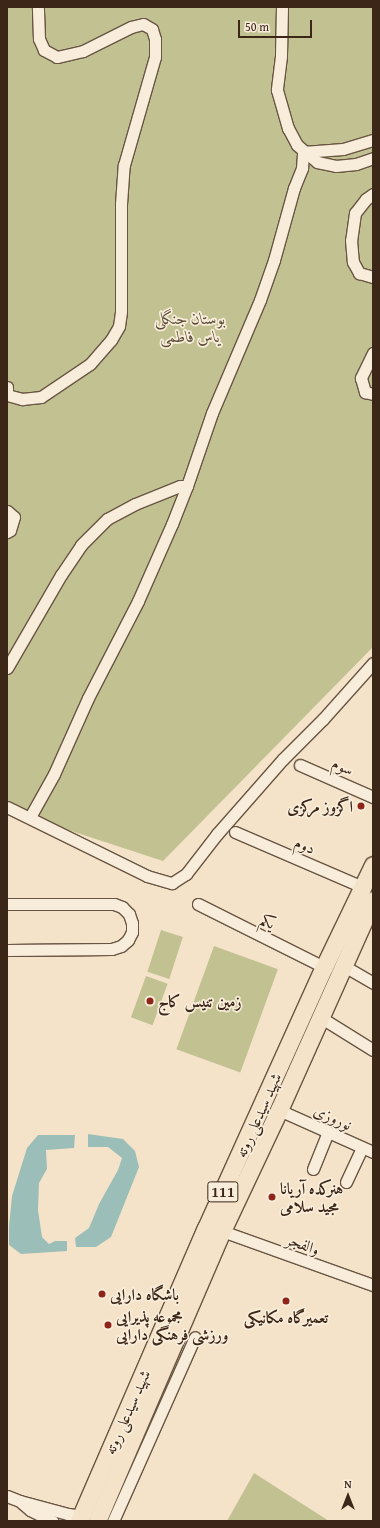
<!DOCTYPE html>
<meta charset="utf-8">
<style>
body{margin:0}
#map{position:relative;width:380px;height:1528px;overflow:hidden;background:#f4e3c8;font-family:"Gentium Book Plus",Amiri,serif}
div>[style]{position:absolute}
.green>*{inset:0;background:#c2c192;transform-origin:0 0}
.water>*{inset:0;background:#9cbeb8}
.roads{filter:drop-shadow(1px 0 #695543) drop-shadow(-1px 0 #695543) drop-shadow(0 1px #695543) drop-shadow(0 -1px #695543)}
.minor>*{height:11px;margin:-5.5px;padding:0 5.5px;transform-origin:5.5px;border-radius:5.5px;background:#f8eddb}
.primary>*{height:17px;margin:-8.5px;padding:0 8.5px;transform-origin:8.5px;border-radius:8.5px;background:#f4e3c8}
.dots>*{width:11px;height:11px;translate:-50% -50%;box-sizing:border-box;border:2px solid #f8eddb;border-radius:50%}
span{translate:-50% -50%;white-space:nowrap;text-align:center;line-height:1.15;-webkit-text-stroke:3.5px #f8eddb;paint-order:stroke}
.shield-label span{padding:1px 3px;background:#f8eddb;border:1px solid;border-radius:3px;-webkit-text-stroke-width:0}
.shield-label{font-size:15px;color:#3b2617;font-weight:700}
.park-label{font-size:16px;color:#5d4d36;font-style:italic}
.street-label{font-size:16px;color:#3b2617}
.poi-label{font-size:16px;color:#3b2617;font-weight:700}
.right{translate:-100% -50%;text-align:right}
.left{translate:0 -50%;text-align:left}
.frame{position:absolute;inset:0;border:8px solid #3b2617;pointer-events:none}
.north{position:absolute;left:328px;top:1476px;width:40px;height:40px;-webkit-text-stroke:3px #f8eddb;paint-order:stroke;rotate:0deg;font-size:11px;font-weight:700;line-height:16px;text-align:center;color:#3b2617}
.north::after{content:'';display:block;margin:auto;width:14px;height:18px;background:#3b2617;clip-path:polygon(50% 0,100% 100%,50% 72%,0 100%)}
.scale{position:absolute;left:238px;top:20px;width:74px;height:18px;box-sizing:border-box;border:2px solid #3b2617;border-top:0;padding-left:5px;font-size:12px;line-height:14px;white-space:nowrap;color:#3b2617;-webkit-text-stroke:3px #f8eddb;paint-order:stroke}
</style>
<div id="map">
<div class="green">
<div style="clip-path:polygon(7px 7px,373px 7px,373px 647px,163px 861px,7px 810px)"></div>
<div style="left:161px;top:930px;width:23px;height:44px;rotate:18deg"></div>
<div style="left:214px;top:946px;width:68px;height:110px;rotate:20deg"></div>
<div style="left:146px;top:976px;width:23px;height:44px;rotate:20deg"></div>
<div style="clip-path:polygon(254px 1473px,329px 1521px,227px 1521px)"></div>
</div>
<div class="water">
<div style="clip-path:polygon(88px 1134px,123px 1139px,135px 1151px,139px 1167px,111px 1237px,96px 1247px,76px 1247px,75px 1238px,89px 1228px,99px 1204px,118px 1170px,122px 1158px,108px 1147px,88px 1147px)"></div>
<div style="clip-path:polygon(38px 1135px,75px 1135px,74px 1148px,46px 1150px,47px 1169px,39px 1183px,38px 1210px,42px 1237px,49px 1244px,55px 1241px,67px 1241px,67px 1251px,21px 1254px,9px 1245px,9px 1226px,12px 1196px,27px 1148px)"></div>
</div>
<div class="roads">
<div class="minor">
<div style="left:282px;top:7px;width:49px;rotate:91.2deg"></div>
<div style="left:281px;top:56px;width:34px;rotate:97deg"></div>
<div style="left:277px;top:90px;width:40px;rotate:74deg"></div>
<div style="left:288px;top:128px;width:19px;rotate:62deg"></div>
<div style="left:297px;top:145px;width:26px;rotate:40deg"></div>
<div style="left:317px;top:162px;width:19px;rotate:12deg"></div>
<div style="left:336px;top:166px;width:20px;rotate:-6deg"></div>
<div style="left:356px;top:164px;width:18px;rotate:-19deg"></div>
<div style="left:303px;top:152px;width:40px;rotate:-4.3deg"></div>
<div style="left:343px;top:149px;width:31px;rotate:-17deg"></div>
<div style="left:373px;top:194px;width:9px;rotate:144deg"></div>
<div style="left:366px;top:199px;width:18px;rotate:128deg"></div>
<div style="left:355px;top:213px;width:27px;rotate:98deg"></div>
<div style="left:351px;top:240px;width:22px;rotate:85deg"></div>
<div style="left:353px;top:262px;width:13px;rotate:61deg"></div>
<div style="left:359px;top:273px;width:15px;rotate:16deg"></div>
<div style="left:373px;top:353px;width:28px;rotate:116deg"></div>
<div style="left:361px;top:378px;width:15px;rotate:74deg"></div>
<div style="left:365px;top:392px;width:8px;rotate:14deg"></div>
<div style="left:7px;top:387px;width:8px;rotate:90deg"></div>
<div style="left:7px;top:395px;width:16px;rotate:15deg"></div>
<div style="left:22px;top:399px;width:19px;rotate:-6deg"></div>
<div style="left:41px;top:397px;width:59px;rotate:-34deg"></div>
<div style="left:90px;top:364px;width:32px;rotate:-49deg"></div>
<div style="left:111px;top:340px;width:16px;rotate:-60deg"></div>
<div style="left:119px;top:326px;width:15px;rotate:-82deg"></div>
<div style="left:121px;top:311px;width:107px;rotate:-90deg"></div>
<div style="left:121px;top:204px;width:39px;rotate:-86deg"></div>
<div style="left:124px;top:165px;width:112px;rotate:-74deg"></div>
<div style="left:155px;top:57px;width:18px;rotate:-90deg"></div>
<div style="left:155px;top:39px;width:10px;rotate:-107deg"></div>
<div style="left:152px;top:29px;width:10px;rotate:-151deg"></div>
<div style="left:143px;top:24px;width:12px;rotate:166deg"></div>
<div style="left:131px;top:27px;width:54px;rotate:153.4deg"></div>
<div style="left:83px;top:51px;width:27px;rotate:167deg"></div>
<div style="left:57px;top:57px;width:15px;rotate:-152deg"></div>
<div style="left:44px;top:50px;width:12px;rotate:-114deg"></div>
<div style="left:39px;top:39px;width:32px;rotate:-92deg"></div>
<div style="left:7px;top:511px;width:9px;rotate:41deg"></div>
<div style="left:14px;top:517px;width:14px;rotate:107deg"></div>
<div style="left:10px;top:530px;width:4px;rotate:146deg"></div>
<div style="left:7px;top:668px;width:108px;rotate:-59.9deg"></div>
<div style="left:61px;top:575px;width:36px;rotate:-56deg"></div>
<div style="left:81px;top:545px;width:37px;rotate:-45deg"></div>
<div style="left:107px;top:519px;width:32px;rotate:-28deg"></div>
<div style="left:135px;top:504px;width:48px;rotate:-21.8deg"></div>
<div style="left:180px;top:486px;width:7px"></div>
<div style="left:300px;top:765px;width:80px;rotate:23.7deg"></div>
<div style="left:7px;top:807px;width:156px;rotate:26.2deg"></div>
<div style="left:147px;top:876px;width:26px;rotate:16deg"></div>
<div style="left:172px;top:883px;width:17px;rotate:-33deg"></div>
<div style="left:186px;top:874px;width:51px;rotate:-52.2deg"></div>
<div style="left:217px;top:834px;width:100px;rotate:-48.7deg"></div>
<div style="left:283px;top:759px;width:57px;rotate:-45deg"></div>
<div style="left:323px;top:719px;width:75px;rotate:-48.2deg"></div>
<div style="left:30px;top:817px;width:49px;rotate:-60.8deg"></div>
<div style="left:54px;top:774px;width:83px;rotate:-65.9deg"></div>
<div style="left:88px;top:698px;width:109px;rotate:-62.7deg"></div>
<div style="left:138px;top:601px;width:84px;rotate:-66.2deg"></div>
<div style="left:172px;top:524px;width:41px;rotate:-68.5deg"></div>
<div style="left:187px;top:486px;width:77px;rotate:-71.1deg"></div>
<div style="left:212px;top:413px;width:123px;rotate:-67deg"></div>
<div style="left:260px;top:300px;width:42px;rotate:-70.7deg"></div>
<div style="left:274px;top:260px;width:75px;rotate:-74.5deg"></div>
<div style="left:294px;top:188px;width:22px;rotate:-68deg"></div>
<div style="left:302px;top:168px;width:16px;rotate:-86deg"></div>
<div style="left:235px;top:832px;width:139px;rotate:23.3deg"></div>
<div style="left:7px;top:904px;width:107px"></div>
<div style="left:114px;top:904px;width:9px;rotate:21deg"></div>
<div style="left:122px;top:907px;width:10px;rotate:45deg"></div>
<div style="left:129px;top:914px;width:9px;rotate:72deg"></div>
<div style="left:132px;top:923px;width:9px;rotate:90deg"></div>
<div style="left:132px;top:932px;width:9px;rotate:117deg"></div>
<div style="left:128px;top:940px;width:9px;rotate:139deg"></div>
<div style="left:121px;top:946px;width:9px;rotate:162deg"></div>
<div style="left:112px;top:949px;width:105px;rotate:179.5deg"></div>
<div style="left:198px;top:904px;width:141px;rotate:26.6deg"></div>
<div style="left:344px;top:966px;width:34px;rotate:30deg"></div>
<div style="left:320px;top:1017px;width:62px;rotate:31.9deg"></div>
<div style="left:279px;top:1110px;width:103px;rotate:24.1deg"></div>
<div style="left:313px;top:1169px;width:40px;rotate:-68deg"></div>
<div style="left:346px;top:1182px;width:38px;rotate:-65deg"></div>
<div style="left:222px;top:1231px;width:160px;rotate:19.7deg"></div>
<div style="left:7px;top:1496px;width:14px;rotate:21deg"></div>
<div style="left:20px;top:1501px;width:50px;rotate:15.2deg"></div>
<div style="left:68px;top:1514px;width:14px;rotate:8deg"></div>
<div style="left:22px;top:1503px;width:11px;rotate:41deg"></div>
<div style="left:30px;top:1510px;width:25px;rotate:26deg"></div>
<div style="left:113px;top:1521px;width:201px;rotate:-66deg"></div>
</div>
<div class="primary">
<div style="left:79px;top:1521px;width:319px;rotate:-66.6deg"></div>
<div style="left:206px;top:1228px;width:286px;rotate:-65.7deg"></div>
<div style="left:324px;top:967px;width:113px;rotate:-64.3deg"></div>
<div style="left:97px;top:1521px;width:316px;rotate:-66.7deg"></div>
<div style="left:222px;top:1231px;width:134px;rotate:-64.8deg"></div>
<div style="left:279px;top:1110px;width:230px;rotate:-65.9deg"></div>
</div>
</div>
<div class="dots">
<div style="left:361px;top:806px;background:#8f2418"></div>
<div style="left:150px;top:1001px;background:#8f2418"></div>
<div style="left:272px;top:1197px;background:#8f2418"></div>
<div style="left:102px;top:1294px;background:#8f2418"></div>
<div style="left:286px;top:1301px;background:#8f2418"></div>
<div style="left:108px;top:1325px;background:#8f2418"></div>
</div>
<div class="shield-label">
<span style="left:223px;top:1192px">111</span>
</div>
<div class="park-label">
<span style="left:190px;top:327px">بوستان جنگلی<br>یاس فاطمی</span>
</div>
<div class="street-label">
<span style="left:343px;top:766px;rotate:24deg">سوم</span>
<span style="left:305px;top:845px;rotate:23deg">دوم</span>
<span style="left:268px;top:921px;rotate:27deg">یکم</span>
<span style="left:258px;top:1115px;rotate:-66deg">شهید سیدعلی روته</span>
<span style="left:333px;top:1117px;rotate:24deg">نوروزی</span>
<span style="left:303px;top:1244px;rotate:20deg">والفجر</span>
<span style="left:127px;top:1412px;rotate:-66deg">شهید سیدعلی روته</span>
</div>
<div class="poi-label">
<span class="right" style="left:353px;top:806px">اگزوز مرکزی</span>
<span class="left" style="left:158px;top:1001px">زمین تنیس کاج</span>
<span class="left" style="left:280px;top:1197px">هنرکده آریانا<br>مجید سلامی</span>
<span class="left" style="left:110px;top:1294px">باشگاه دارایی</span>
<span class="left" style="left:116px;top:1325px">مجموعه پذیرایی<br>ورزشی فرهنگی دارایی</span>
<span style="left:286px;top:1317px">تعمیرگاه مکانیکی</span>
</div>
<div class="frame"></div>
<div class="north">N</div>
<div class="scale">50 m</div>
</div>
